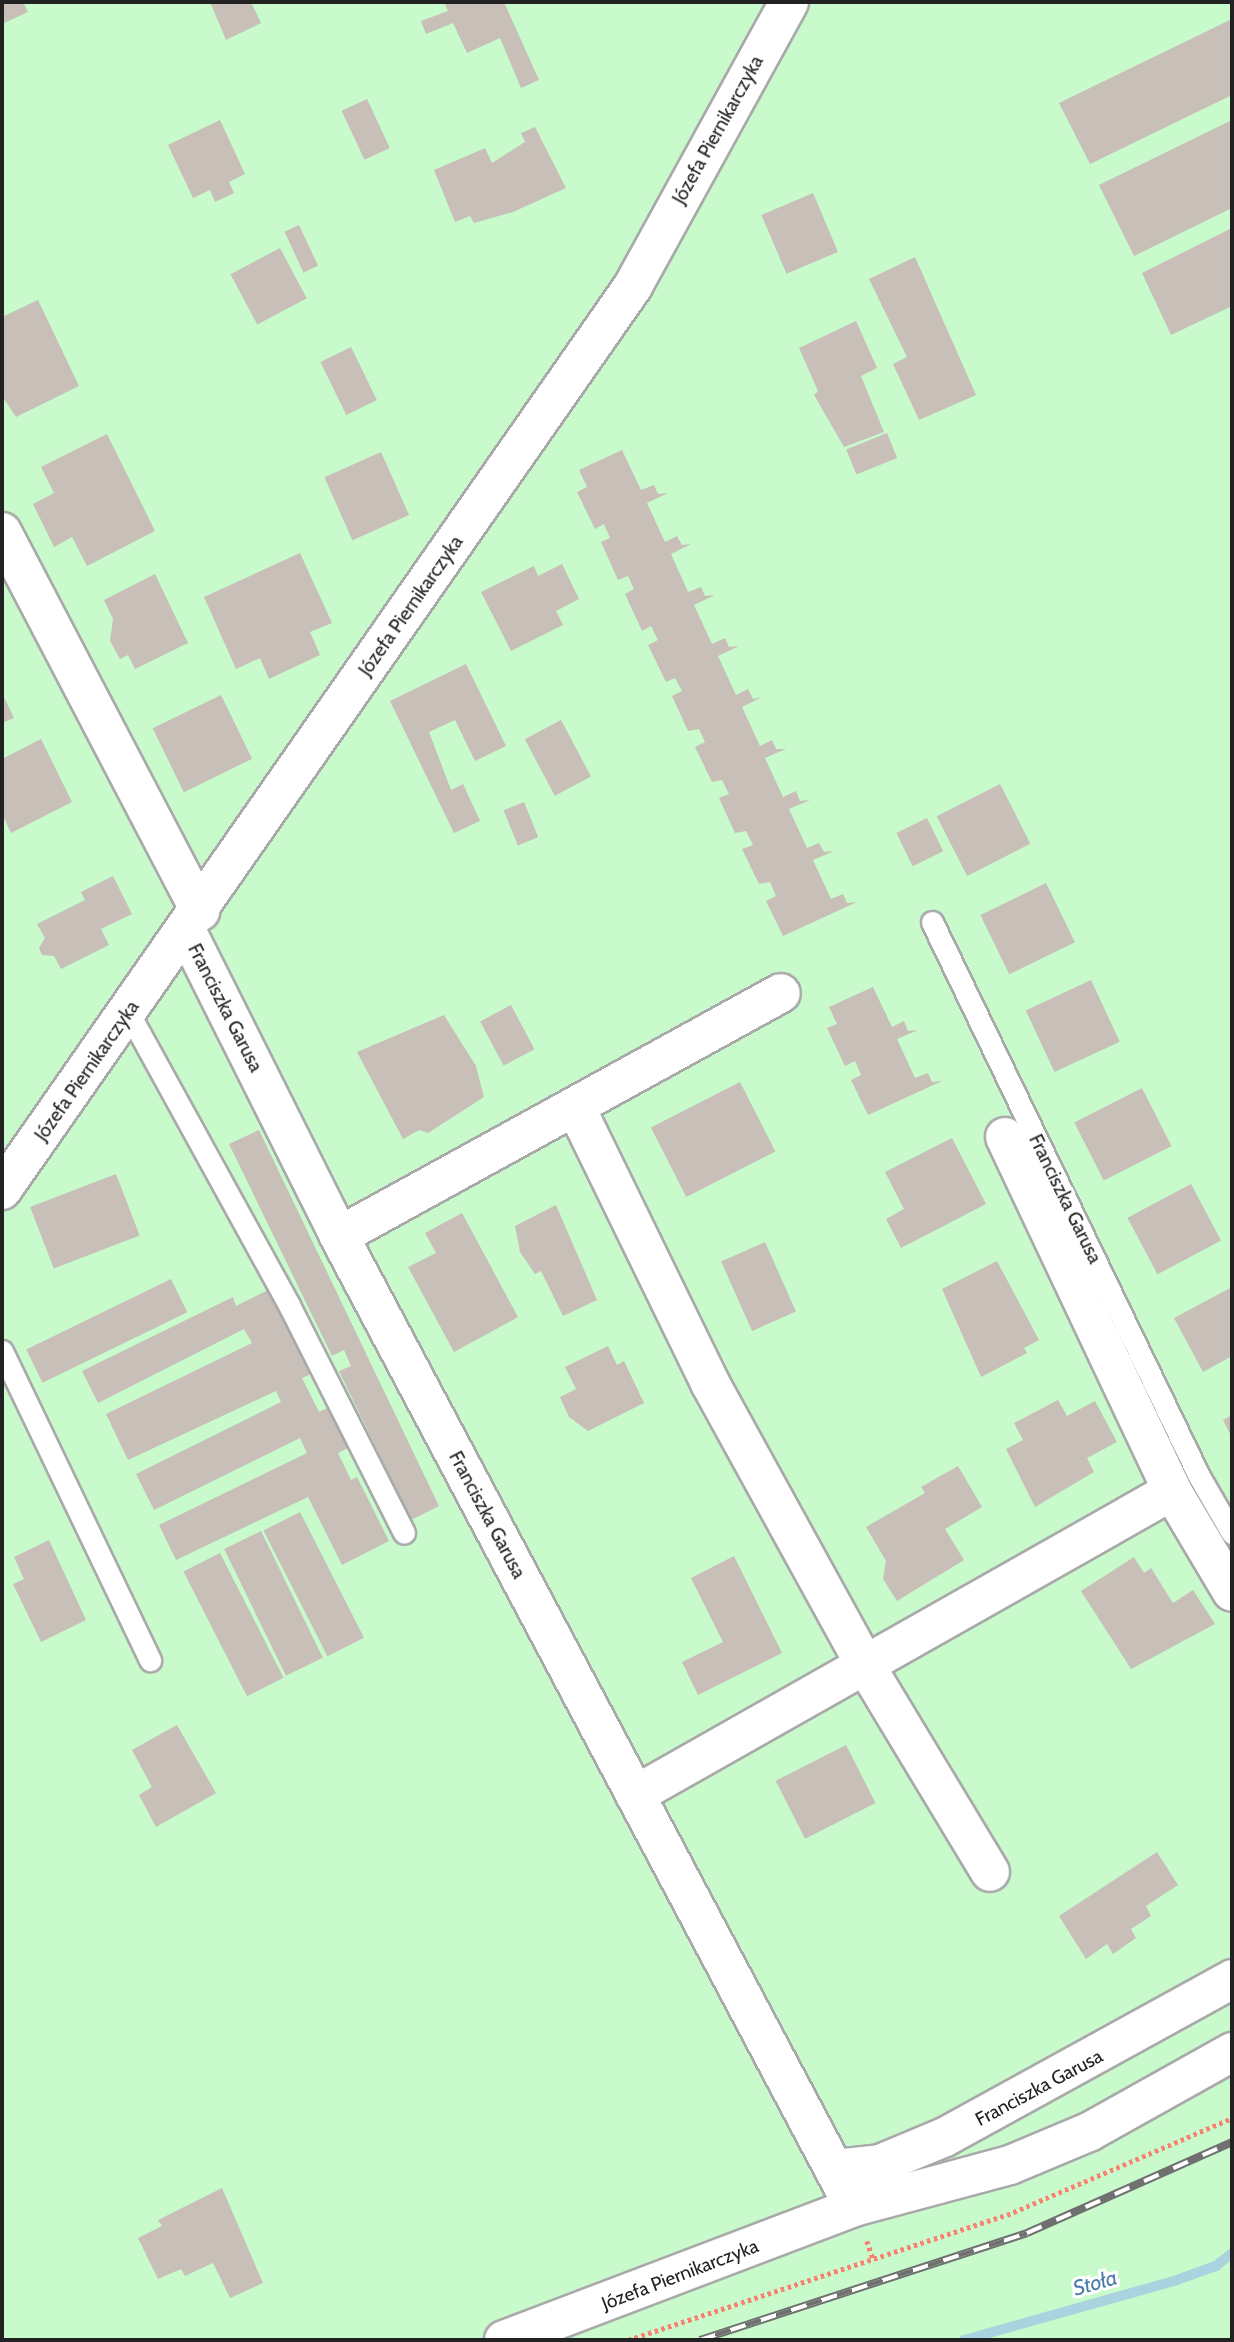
<!DOCTYPE html>
<meta charset="utf-8">
<style>
body{margin:0}
#map{position:relative;width:1234px;height:2342px;overflow:hidden;background:#f2efe9;font-family:Cabin,sans-serif}
div>[style]{position:absolute}
.park>*{inset:0;background:#c8facc;transform-origin:0 0}
.stream>*{height:10px;margin:-5px;padding:0 5px;transform-origin:5px;border-radius:5px;background:#aad3df}
.building>*{inset:0;background:#c7bfb8;transform-origin:0 0}
.path>*{height:4.5px;margin-top:-2.25px;transform-origin:0;background:repeating-linear-gradient(90deg,#fa8072 0 3.5px,transparent 0 7px)}
.roads{filter:drop-shadow(2px 0 #a9a9a9) drop-shadow(-2px 0 #a9a9a9) drop-shadow(0 2px #a9a9a9) drop-shadow(0 -2px #a9a9a9)}
.lane>*{height:21px;margin:-10.5px;padding:0 10.5px;transform-origin:10.5px;border-radius:10.5px;background:#fff}
.street>*{height:38px;margin:-19px;padding:0 19px;transform-origin:19px;border-radius:19px;background:#fff}
.rail>*{height:8px;margin-top:-4px;transform-origin:0;background:repeating-linear-gradient(90deg,#fff 0 16px,#707070 0 32px);box-sizing:border-box;border-block:2px solid #707070}
span{translate:-50% -50%;white-space:nowrap;text-align:center;line-height:1.15;-webkit-text-stroke:6px #fff;paint-order:stroke}
.street-label{font-size:19px;color:#222}
.water-label{font-size:21px;color:#4a7aab;font-style:italic}
.frame{position:absolute;inset:0;border:4px solid #222;pointer-events:none}
</style>
<div id="map">
<div class="park">
<div style="left:2px;top:2px;width:1230px;height:2338px"></div>
</div>
<div class="stream">
<div style="left:964px;top:2340px;width:218px;rotate:-15.7deg"></div>
<div style="left:1174px;top:2281px;width:45px;rotate:-19.7deg"></div>
<div style="left:1216px;top:2266px;width:21px;rotate:-39deg"></div>
</div>
<div class="building">
<div style="clip-path:polygon(2px 2px,23px 2px,28px 12px,2px 24px)"></div>
<div style="clip-path:polygon(210px 2px,251px 2px,261px 23px,226px 40px)"></div>
<div style="clip-path:polygon(444px 2px,504px 2px,539px 80px,521px 88px,500px 38px,467px 53px,453px 23px,426px 34px,421px 21px,448px 11px)"></div>
<div style="clip-path:polygon(1232px 19px,1232px 95px,1090px 164px,1059px 103px)"></div>
<div style="left:367px;top:99px;width:54px;height:28px;rotate:65deg"></div>
<div style="clip-path:polygon(220px 120px,245px 174px,229px 182px,234px 193px,215px 202px,210px 190px,193px 198px,168px 145px)"></div>
<div style="clip-path:polygon(1232px 120px,1232px 208px,1134px 256px,1099px 185px)"></div>
<div style="clip-path:polygon(535px 127px,566px 188px,513px 212px,474px 223px,470px 216px,455px 222px,434px 170px,485px 148px,492px 163px,525px 142px,521px 133px)"></div>
<div style="left:813px;top:193px;width:64px;height:56px;rotate:67deg"></div>
<div style="left:299px;top:225px;width:45px;height:16px;rotate:65deg"></div>
<div style="clip-path:polygon(1232px 228px,1232px 306px,1171px 335px,1142px 273px)"></div>
<div style="left:280px;top:248px;width:57px;height:56px;rotate:62deg"></div>
<div style="clip-path:polygon(915px 257px,976px 395px,919px 420px,893px 364px,907px 357px,869px 279px)"></div>
<div style="clip-path:polygon(38px 300px,79px 386px,16px 417px,2px 396px,2px 317px)"></div>
<div style="clip-path:polygon(856px 321px,877px 368px,861px 376px,884px 432px,844px 447px,814px 395px,818px 391px,799px 348px)"></div>
<div style="left:351px;top:347px;width:59px;height:34px;rotate:64deg"></div>
<div style="left:887px;top:433px;width:27px;height:44px;rotate:68deg"></div>
<div style="clip-path:polygon(107px 434px,155px 531px,87px 566px,72px 537px,54px 547px,33px 504px,54px 493px,41px 467px)"></div>
<div style="clip-path:polygon(622px 450px,641px 490px,654px 485px,658px 494px,668px 493px,647px 503px,665px 542px,677px 536px,682px 545px,691px 544px,671px 554px,688px 592px,701px 587px,705px 596px,715px 595px,694px 605px,712px 644px,725px 638px,729px 647px,739px 646px,718px 656px,736px 695px,748px 689px,753px 699px,762px 697px,742px 707px,760px 746px,772px 740px,776px 749px,786px 749px,765px 758px,783px 797px,796px 791px,800px 801px,810px 800px,789px 809px,807px 848px,819px 843px,824px 852px,834px 851px,813px 860px,831px 899px,843px 894px,847px 903px,857px 902px,783px 936px,766px 901px,776px 896px,770px 882px,759px 884px,742px 849px,753px 845px,746px 831px,735px 833px,719px 798px,729px 794px,722px 780px,712px 782px,695px 747px,705px 742px,699px 729px,688px 731px,672px 696px,682px 691px,675px 678px,666px 682px,648px 645px,658px 640px,651px 626px,642px 631px,625px 594px,634px 589px,628px 576px,618px 580px,601px 542px,610px 538px,604px 524px,595px 529px,577px 492px,587px 487px,579px 470px)"></div>
<div style="left:381px;top:452px;width:69px;height:62px;rotate:66deg"></div>
<div style="clip-path:polygon(300px 553px,332px 623px,310px 632px,320px 655px,269px 679px,260px 658px,236px 669px,204px 597px)"></div>
<div style="clip-path:polygon(562px 564px,579px 599px,556px 611px,563px 625px,511px 651px,481px 592px,534px 566px,538px 576px)"></div>
<div style="clip-path:polygon(155px 574px,188px 643px,135px 669px,128px 655px,120px 659px,110px 641px,113px 619px,104px 600px)"></div>
<div style="clip-path:polygon(466px 664px,506px 746px,475px 761px,455px 720px,429px 732px,451px 790px,463px 784px,480px 821px,454px 833px,390px 701px)"></div>
<div style="clip-path:polygon(2px 693px,14px 718px,2px 723px)"></div>
<div style="left:221px;top:695px;width:71px;height:76px;rotate:64deg"></div>
<div style="left:561px;top:720px;width:64px;height:41px;rotate:62deg"></div>
<div style="clip-path:polygon(41px 739px,72px 802px,11px 833px,2px 814px,2px 759px)"></div>
<div style="left:1000px;top:784px;width:67px;height:71px;rotate:63deg"></div>
<div style="left:524px;top:802px;width:38px;height:22px;rotate:68deg"></div>
<div style="left:927px;top:818px;width:37px;height:34px;rotate:64deg"></div>
<div style="clip-path:polygon(113px 876px,132px 914px,101px 929px,109px 945px,61px 969px,54px 956px,42px 955px,39px 948px,45px 938px,37px 924px,85px 900px,81px 892px)"></div>
<div style="left:1046px;top:883px;width:66px;height:73px;rotate:64deg"></div>
<div style="left:1091px;top:980px;width:68px;height:72px;rotate:65deg"></div>
<div style="clip-path:polygon(873px 987px,892px 1027px,904px 1021px,908px 1031px,918px 1030px,897px 1039px,915px 1078px,928px 1073px,932px 1082px,942px 1081px,868px 1115px,851px 1080px,861px 1075px,855px 1061px,845px 1066px,827px 1028px,837px 1024px,829px 1007px)"></div>
<div style="left:511px;top:1005px;width:50px;height:35px;rotate:62deg"></div>
<div style="clip-path:polygon(444px 1015px,476px 1066px,484px 1097px,428px 1133px,419px 1130px,403px 1139px,357px 1052px)"></div>
<div style="left:740px;top:1082px;width:78px;height:100px;rotate:63deg"></div>
<div style="left:1142px;top:1088px;width:65px;height:76px;rotate:63deg"></div>
<div style="clip-path:polygon(259px 1130px,439px 1506px,411px 1520px,339px 1371px,351px 1366px,344px 1350px,332px 1356px,229px 1144px)"></div>
<div style="clip-path:polygon(952px 1138px,986px 1204px,901px 1248px,886px 1219px,904px 1209px,885px 1172px)"></div>
<div style="left:116px;top:1174px;width:66px;height:92px;rotate:69deg"></div>
<div style="left:1191px;top:1184px;width:64px;height:72px;rotate:62deg"></div>
<div style="clip-path:polygon(556px 1205px,597px 1300px,563px 1316px,541px 1271px,535px 1274px,520px 1252px,515px 1226px)"></div>
<div style="clip-path:polygon(462px 1213px,518px 1317px,454px 1352px,408px 1267px,436px 1253px,425px 1233px)"></div>
<div style="left:765px;top:1242px;width:76px;height:48px;rotate:66deg"></div>
<div style="clip-path:polygon(997px 1261px,1039px 1340px,1024px 1348px,1027px 1353px,981px 1377px,942px 1289px)"></div>
<div style="left:171px;top:1279px;width:37px;height:161px;rotate:64deg"></div>
<div style="clip-path:polygon(1232px 1287px,1232px 1356px,1203px 1372px,1174px 1318px)"></div>
<div style="clip-path:polygon(268px 1290px,311px 1374px,302px 1378px,319px 1412px,334px 1405px,354px 1445px,338px 1453px,351px 1480px,357px 1477px,389px 1541px,342px 1565px,308px 1497px,176px 1560px,159px 1525px,307px 1453px,300px 1438px,154px 1510px,136px 1474px,281px 1402px,276px 1391px,128px 1460px,106px 1414px,252px 1343px,244px 1329px,98px 1403px,82px 1371px,233px 1297px,236px 1306px)"></div>
<div style="clip-path:polygon(608px 1346px,617px 1365px,624px 1361px,644px 1403px,588px 1431px,569px 1417px,560px 1397px,576px 1389px,565px 1367px)"></div>
<div style="clip-path:polygon(1058px 1400px,1067px 1416px,1095px 1401px,1117px 1442px,1087px 1458px,1094px 1472px,1035px 1507px,1006px 1449px,1023px 1440px,1014px 1423px)"></div>
<div style="clip-path:polygon(1232px 1415px,1232px 1438px,1223px 1420px)"></div>
<div style="clip-path:polygon(958px 1466px,982px 1507px,945px 1529px,964px 1560px,897px 1601px,883px 1579px,886px 1561px,866px 1527px,925px 1493px,921px 1487px)"></div>
<div style="left:300px;top:1512px;width:141px;height:41px;rotate:63deg"></div>
<div style="left:261px;top:1531px;width:141px;height:41px;rotate:64deg"></div>
<div style="clip-path:polygon(49px 1540px,86px 1620px,41px 1642px,13px 1584px,24px 1579px,14px 1557px)"></div>
<div style="left:220px;top:1553px;width:140px;height:41px;rotate:63deg"></div>
<div style="clip-path:polygon(734px 1556px,782px 1653px,698px 1695px,682px 1662px,723px 1642px,691px 1578px)"></div>
<div style="clip-path:polygon(1134px 1557px,1144px 1573px,1151px 1568px,1173px 1603px,1193px 1590px,1215px 1624px,1131px 1669px,1081px 1591px)"></div>
<div style="clip-path:polygon(177px 1725px,216px 1793px,156px 1827px,139px 1795px,152px 1787px,132px 1750px)"></div>
<div style="left:846px;top:1745px;width:65px;height:79px;rotate:63deg"></div>
<div style="clip-path:polygon(1157px 1852px,1178px 1885px,1146px 1906px,1151px 1916px,1131px 1929px,1136px 1938px,1113px 1954px,1107px 1944px,1086px 1959px,1059px 1916px)"></div>
<div style="clip-path:polygon(222px 2188px,263px 2283px,230px 2298px,213px 2263px,185px 2276px,181px 2269px,158px 2279px,138px 2238px,162px 2226px,158px 2220px)"></div>
</div>
<div class="path">
<div style="left:867px;top:2241px;width:21px;rotate:71deg"></div>
<div style="left:628px;top:2340px;width:399px;rotate:-18.3deg"></div>
<div style="left:1007px;top:2215px;width:245px;rotate:-23.3deg"></div>
</div>
<div class="roads">
<div class="lane">
<div style="left:932px;top:922px;width:615px;rotate:64.27deg"></div>
<div style="left:1199px;top:1476px;width:66px;rotate:59.9deg"></div>
<div style="left:128px;top:1012px;width:334px;rotate:61.2deg"></div>
<div style="left:289px;top:1305px;width:255px;rotate:63.2deg"></div>
<div style="left:2px;top:1351px;width:343px;rotate:64.4deg"></div>
</div>
<div class="street">
<div style="left:2px;top:532px;width:428px;rotate:62.4deg"></div>
<div style="left:186px;top:930px;width:342px;rotate:63.4deg"></div>
<div style="left:339px;top:1236px;width:1099px;rotate:62.06deg"></div>
<div style="left:576px;top:1108px;width:306px;rotate:64deg"></div>
<div style="left:710px;top:1383px;width:325px;rotate:61.2deg"></div>
<div style="left:867px;top:1668px;width:238px;rotate:58.9deg"></div>
<div style="left:1005px;top:1137px;width:391px;rotate:64.7deg"></div>
<div style="left:1172px;top:1491px;width:117px;rotate:59.3deg"></div>
<div style="left:2px;top:1190px;width:1102px;rotate:-55.08deg"></div>
<div style="left:633px;top:286px;width:324px;rotate:-61.2deg"></div>
<div style="left:339px;top:1236px;width:504px;rotate:-28.8deg"></div>
<div style="left:635px;top:1795px;width:617px;rotate:-29.51deg"></div>
<div style="left:835px;top:2169px;width:45px;rotate:-6.3deg"></div>
<div style="left:880px;top:2164px;width:70px;rotate:-22.6deg"></div>
<div style="left:945px;top:2137px;width:328px;rotate:-28.8deg"></div>
<div style="left:504px;top:2340px;width:374px;rotate:-20.8deg"></div>
<div style="left:854px;top:2207px;width:162px;rotate:-15.1deg"></div>
<div style="left:1010px;top:2165px;width:86px;rotate:-22.7deg"></div>
<div style="left:1089px;top:2132px;width:164px;rotate:-29.2deg"></div>
</div>
</div>
<div class="rail">
<div style="left:700px;top:2340px;width:344px;rotate:-18.1deg"></div>
<div style="left:1027px;top:2233px;width:224px;rotate:-23.9deg"></div>
</div>
<div class="street-label">
<span style="left:718px;top:130px;rotate:-61deg">Józefa Piernikarczyka</span>
<span style="left:411px;top:606px;rotate:-55deg">Józefa Piernikarczyka</span>
<span style="left:225px;top:1008px;rotate:63deg">Franciszka Garusa</span>
<span style="left:87px;top:1071px;rotate:-55deg">Józefa Piernikarczyka</span>
<span style="left:1065px;top:1199px;rotate:64deg">Franciszka Garusa</span>
<span style="left:487px;top:1515px;rotate:62deg">Franciszka Garusa</span>
<span style="left:1039px;top:2088px;rotate:-28deg">Franciszka Garusa</span>
<span style="left:680px;top:2275px;rotate:-21deg">Józefa Piernikarczyka</span>
</div>
<div class="water-label">
<span style="left:1095px;top:2283px;rotate:-16deg">Stoła</span>
</div>
<div class="frame"></div>
</div>
